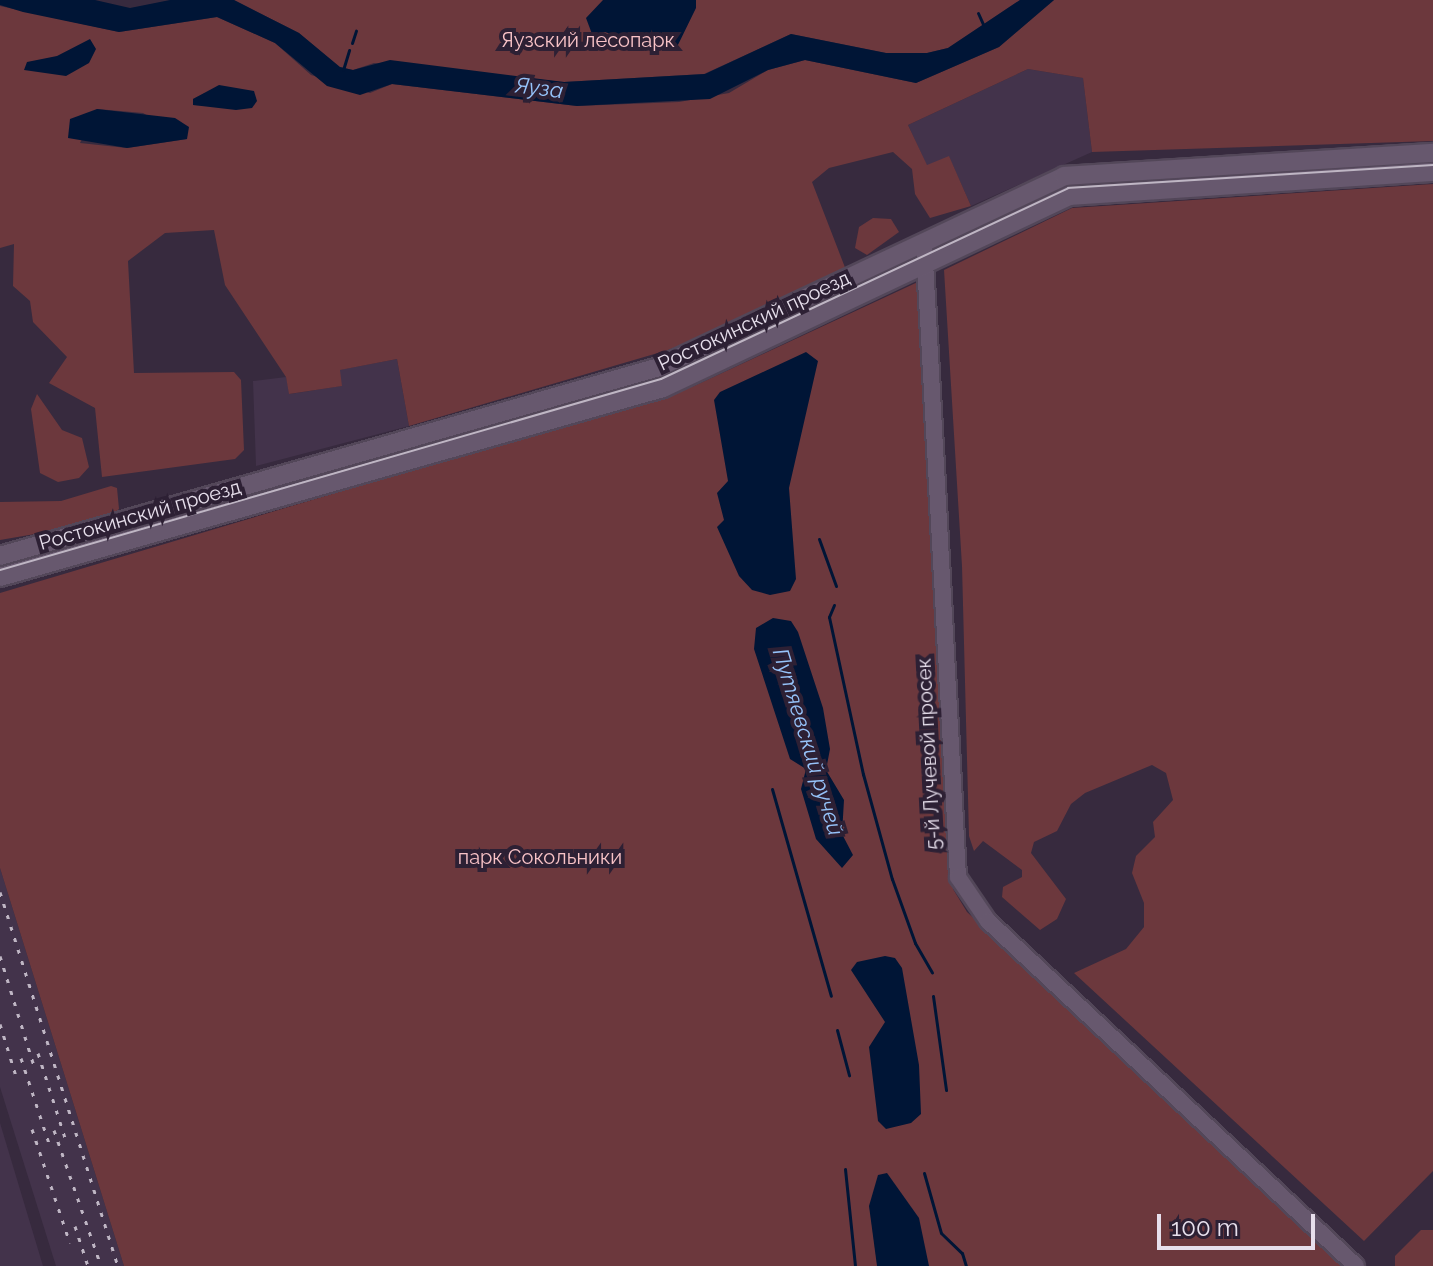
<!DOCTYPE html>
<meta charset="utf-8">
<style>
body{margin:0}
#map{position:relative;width:1433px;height:1266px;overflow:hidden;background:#372a3e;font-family:Raleway,sans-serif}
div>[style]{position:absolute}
.built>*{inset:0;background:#43334b}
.green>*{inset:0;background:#6c383d}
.water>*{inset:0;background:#001536}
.stream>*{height:3px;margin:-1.5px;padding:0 1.5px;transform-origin:1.5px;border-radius:1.5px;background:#001536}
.roads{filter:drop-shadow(2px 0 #534759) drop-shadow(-2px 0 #534759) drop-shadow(0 2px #534759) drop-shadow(0 -2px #534759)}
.tertiary>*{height:16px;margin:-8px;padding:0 8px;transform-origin:8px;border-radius:8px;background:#67586e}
.secondary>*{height:18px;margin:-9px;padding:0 9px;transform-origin:9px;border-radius:9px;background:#67586e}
.tram>*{height:2px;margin:-1px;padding:0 1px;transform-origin:1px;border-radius:1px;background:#bfb6c4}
.rail>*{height:3px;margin-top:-1.5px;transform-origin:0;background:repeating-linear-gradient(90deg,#bfb6c4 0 4px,transparent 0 12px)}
span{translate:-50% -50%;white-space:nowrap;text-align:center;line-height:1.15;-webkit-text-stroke:8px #2d2034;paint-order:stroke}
.park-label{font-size:20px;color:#f9c3c7}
.street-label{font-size:20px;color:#e7dfec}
.water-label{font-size:22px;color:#96c3fa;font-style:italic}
.scale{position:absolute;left:1157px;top:1214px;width:158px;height:36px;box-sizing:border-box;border:4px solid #e7dfec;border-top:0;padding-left:10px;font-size:24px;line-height:28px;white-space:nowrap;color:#e7dfec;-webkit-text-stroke:6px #2d2034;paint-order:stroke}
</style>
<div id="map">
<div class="built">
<div style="clip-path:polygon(1028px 69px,1083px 78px,1092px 152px,971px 206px,949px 157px,927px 166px,908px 125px)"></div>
<div style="clip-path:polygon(397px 359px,409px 426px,256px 466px,253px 381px,286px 377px,290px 394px,341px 386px,339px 370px)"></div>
<div style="clip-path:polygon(0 868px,124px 1266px,56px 1266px,0 1087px)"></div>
<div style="clip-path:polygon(0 1123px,43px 1266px,0 1266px)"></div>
</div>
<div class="green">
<div style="clip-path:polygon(234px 0,1020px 0,948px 48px,927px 53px,886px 53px,791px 34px,704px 74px,564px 82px,374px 63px,353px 70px,339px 67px,299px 33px)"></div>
<div style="clip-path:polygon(evenodd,1054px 0,1433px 0,1433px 141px,1092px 152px,1083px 78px,1028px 69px,908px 125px,927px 165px,949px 156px,971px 206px,930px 218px,915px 194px,912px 169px,893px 152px,829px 168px,812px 182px,846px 270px,755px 315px,668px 350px,409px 426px,397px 359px,340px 370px,342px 386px,289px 394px,286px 377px,225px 285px,214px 230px,165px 233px,128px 261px,134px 373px,234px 372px,241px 380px,244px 450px,235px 459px,102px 477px,95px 408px,49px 383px,67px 357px,33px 322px,30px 301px,13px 286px,14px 244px,0 248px,0 6px,119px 32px,217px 17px,275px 43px,311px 75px,370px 93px,392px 84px,577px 106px,679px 102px,729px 93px,768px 70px,805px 60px,916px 83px,999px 47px,1054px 0,205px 93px,252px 108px,193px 105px,193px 99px,205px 93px,1054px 0,97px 109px,143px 113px,187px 139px,127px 148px,80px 143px,97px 109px)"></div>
<div style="clip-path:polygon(1433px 184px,1433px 1171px,1364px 1241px,1074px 973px,1126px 949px,1144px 927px,1144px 903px,1132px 873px,1136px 856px,1155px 837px,1153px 822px,1173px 800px,1166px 773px,1152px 765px,1085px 793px,1071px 804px,1057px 831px,1034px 842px,1031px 853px,1066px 899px,1057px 919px,1040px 930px,1002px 897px,1003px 887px,1022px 877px,1022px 870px,983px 841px,974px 851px,969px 836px,962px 566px,944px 270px,1072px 208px)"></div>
<div style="clip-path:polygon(873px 218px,891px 219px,899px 232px,867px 255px,855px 248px,859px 227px)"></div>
<div style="clip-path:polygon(920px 281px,953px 889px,967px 912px,1353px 1266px,124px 1266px,0 868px,0 593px,694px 386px)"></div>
<div style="clip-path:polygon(37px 394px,62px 430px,82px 438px,89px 467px,79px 478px,58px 482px,40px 473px,31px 409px)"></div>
<div style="clip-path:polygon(111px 486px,117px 488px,119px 509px,115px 512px,64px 529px,0 540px,0 502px,61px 501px)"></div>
<div style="clip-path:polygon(1421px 1230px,1433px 1230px,1433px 1266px,1395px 1266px,1395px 1256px)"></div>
</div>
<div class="water">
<div style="clip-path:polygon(0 0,95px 0,130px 8px,170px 0,234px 0,299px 33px,340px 67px,353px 70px,390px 60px,564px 82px,705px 74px,791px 34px,886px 53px,927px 53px,948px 48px,1020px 0,1054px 0,999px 47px,916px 83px,805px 60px,768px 70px,710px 99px,577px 106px,392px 84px,360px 95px,327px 86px,275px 43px,217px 17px,119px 32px,23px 12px,0 5px)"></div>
<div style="clip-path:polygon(603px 0,696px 0,696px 8px,675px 51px,662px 39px,649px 47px,605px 32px,592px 34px,586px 18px)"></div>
<div style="clip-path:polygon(90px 39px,96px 49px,89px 63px,66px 76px,24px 70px,27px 62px,57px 56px)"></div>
<div style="clip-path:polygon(219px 85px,254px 91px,257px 101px,252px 108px,236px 110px,193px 105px,193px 99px)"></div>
<div style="clip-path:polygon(97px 109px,175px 118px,189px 127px,187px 139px,127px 148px,68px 138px,70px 119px)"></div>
<div style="clip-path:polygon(806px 352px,818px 361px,789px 488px,796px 579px,790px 591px,770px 595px,752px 590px,739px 576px,717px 527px,724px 520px,717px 493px,728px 481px,714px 400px,720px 392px)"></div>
<div style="clip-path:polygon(773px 618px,791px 621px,798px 632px,823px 708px,830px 749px,826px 770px,844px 800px,842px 834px,853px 855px,842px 868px,816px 839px,801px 789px,806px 769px,790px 759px,754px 649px,756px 628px)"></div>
<div style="clip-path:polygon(885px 956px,895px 958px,902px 968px,919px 1065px,921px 1114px,911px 1123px,886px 1129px,878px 1121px,869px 1047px,885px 1022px,851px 970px,857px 962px)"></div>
<div style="clip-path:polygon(887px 1173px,919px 1218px,929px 1266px,877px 1266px,869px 1206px,878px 1175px)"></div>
</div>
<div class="stream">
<div style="left:978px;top:13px;width:12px;rotate:66deg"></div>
<div style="left:352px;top:43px;width:13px;rotate:-72deg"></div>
<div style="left:343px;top:70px;width:21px;rotate:-73deg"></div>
<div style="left:819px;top:539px;width:50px;rotate:70.1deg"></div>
<div style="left:834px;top:605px;width:13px;rotate:113deg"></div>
<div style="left:829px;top:617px;width:161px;rotate:77.8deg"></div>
<div style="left:863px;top:774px;width:109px;rotate:74.6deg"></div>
<div style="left:892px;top:879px;width:68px;rotate:70.2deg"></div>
<div style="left:915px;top:943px;width:34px;rotate:60deg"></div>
<div style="left:772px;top:789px;width:215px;rotate:74.1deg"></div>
<div style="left:933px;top:996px;width:95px;rotate:82.1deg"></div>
<div style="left:837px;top:1030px;width:47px;rotate:75.1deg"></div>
<div style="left:845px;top:1169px;width:98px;rotate:84.1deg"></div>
<div style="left:924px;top:1173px;width:62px;rotate:74.2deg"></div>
<div style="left:941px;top:1233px;width:29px;rotate:44deg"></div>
<div style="left:962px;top:1253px;width:14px;rotate:73deg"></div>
</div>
<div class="roads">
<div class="tertiary">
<div style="left:924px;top:243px;width:635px;rotate:86.93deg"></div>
<div style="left:958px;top:877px;width:53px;rotate:55.7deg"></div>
<div style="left:988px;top:921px;width:504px;rotate:43.15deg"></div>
</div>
<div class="secondary">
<div style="left:0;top:556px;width:686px;rotate:-16deg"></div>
<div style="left:659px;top:367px;width:448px;rotate:-25.2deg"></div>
<div style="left:1064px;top:176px;width:370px;rotate:-3.6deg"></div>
<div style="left:0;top:577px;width:689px;rotate:-15.91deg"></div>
<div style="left:663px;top:388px;width:450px;rotate:-25.3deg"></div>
<div style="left:1070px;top:196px;width:364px;rotate:-3.8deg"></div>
</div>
</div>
<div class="tram">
<div style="left:0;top:570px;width:688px;rotate:-16.12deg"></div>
<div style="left:661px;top:379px;width:450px;rotate:-25.1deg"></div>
<div style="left:1068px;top:188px;width:366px;rotate:-3.6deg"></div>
</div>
<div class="rail">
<div style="left:0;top:892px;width:392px;rotate:72.5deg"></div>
<div style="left:0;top:956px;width:118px;rotate:72.8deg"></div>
<div style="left:0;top:1024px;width:54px;rotate:72.9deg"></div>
<div style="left:38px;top:1053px;width:92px;rotate:72.3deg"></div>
<div style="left:21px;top:1058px;width:93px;rotate:71.8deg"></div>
<div style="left:32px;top:1129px;width:120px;rotate:71.6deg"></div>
<div style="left:54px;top:1130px;width:144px;rotate:70.9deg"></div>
<div style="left:75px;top:1226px;width:42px;rotate:72deg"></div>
</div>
<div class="park-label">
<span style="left:588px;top:40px">Яузский лесопарк</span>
<span style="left:540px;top:857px">парк Сокольники</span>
</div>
<div class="street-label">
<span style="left:754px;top:321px;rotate:-25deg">Ростокинский проезд</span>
<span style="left:140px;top:515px;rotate:-16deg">Ростокинский проезд</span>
<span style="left:929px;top:754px;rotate:-93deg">5-й Лучевой просек</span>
</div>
<div class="water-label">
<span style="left:539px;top:88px;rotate:7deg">Яуза</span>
<span style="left:808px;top:742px;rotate:73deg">Путяевский ручей</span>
</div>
<div class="scale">100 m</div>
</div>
